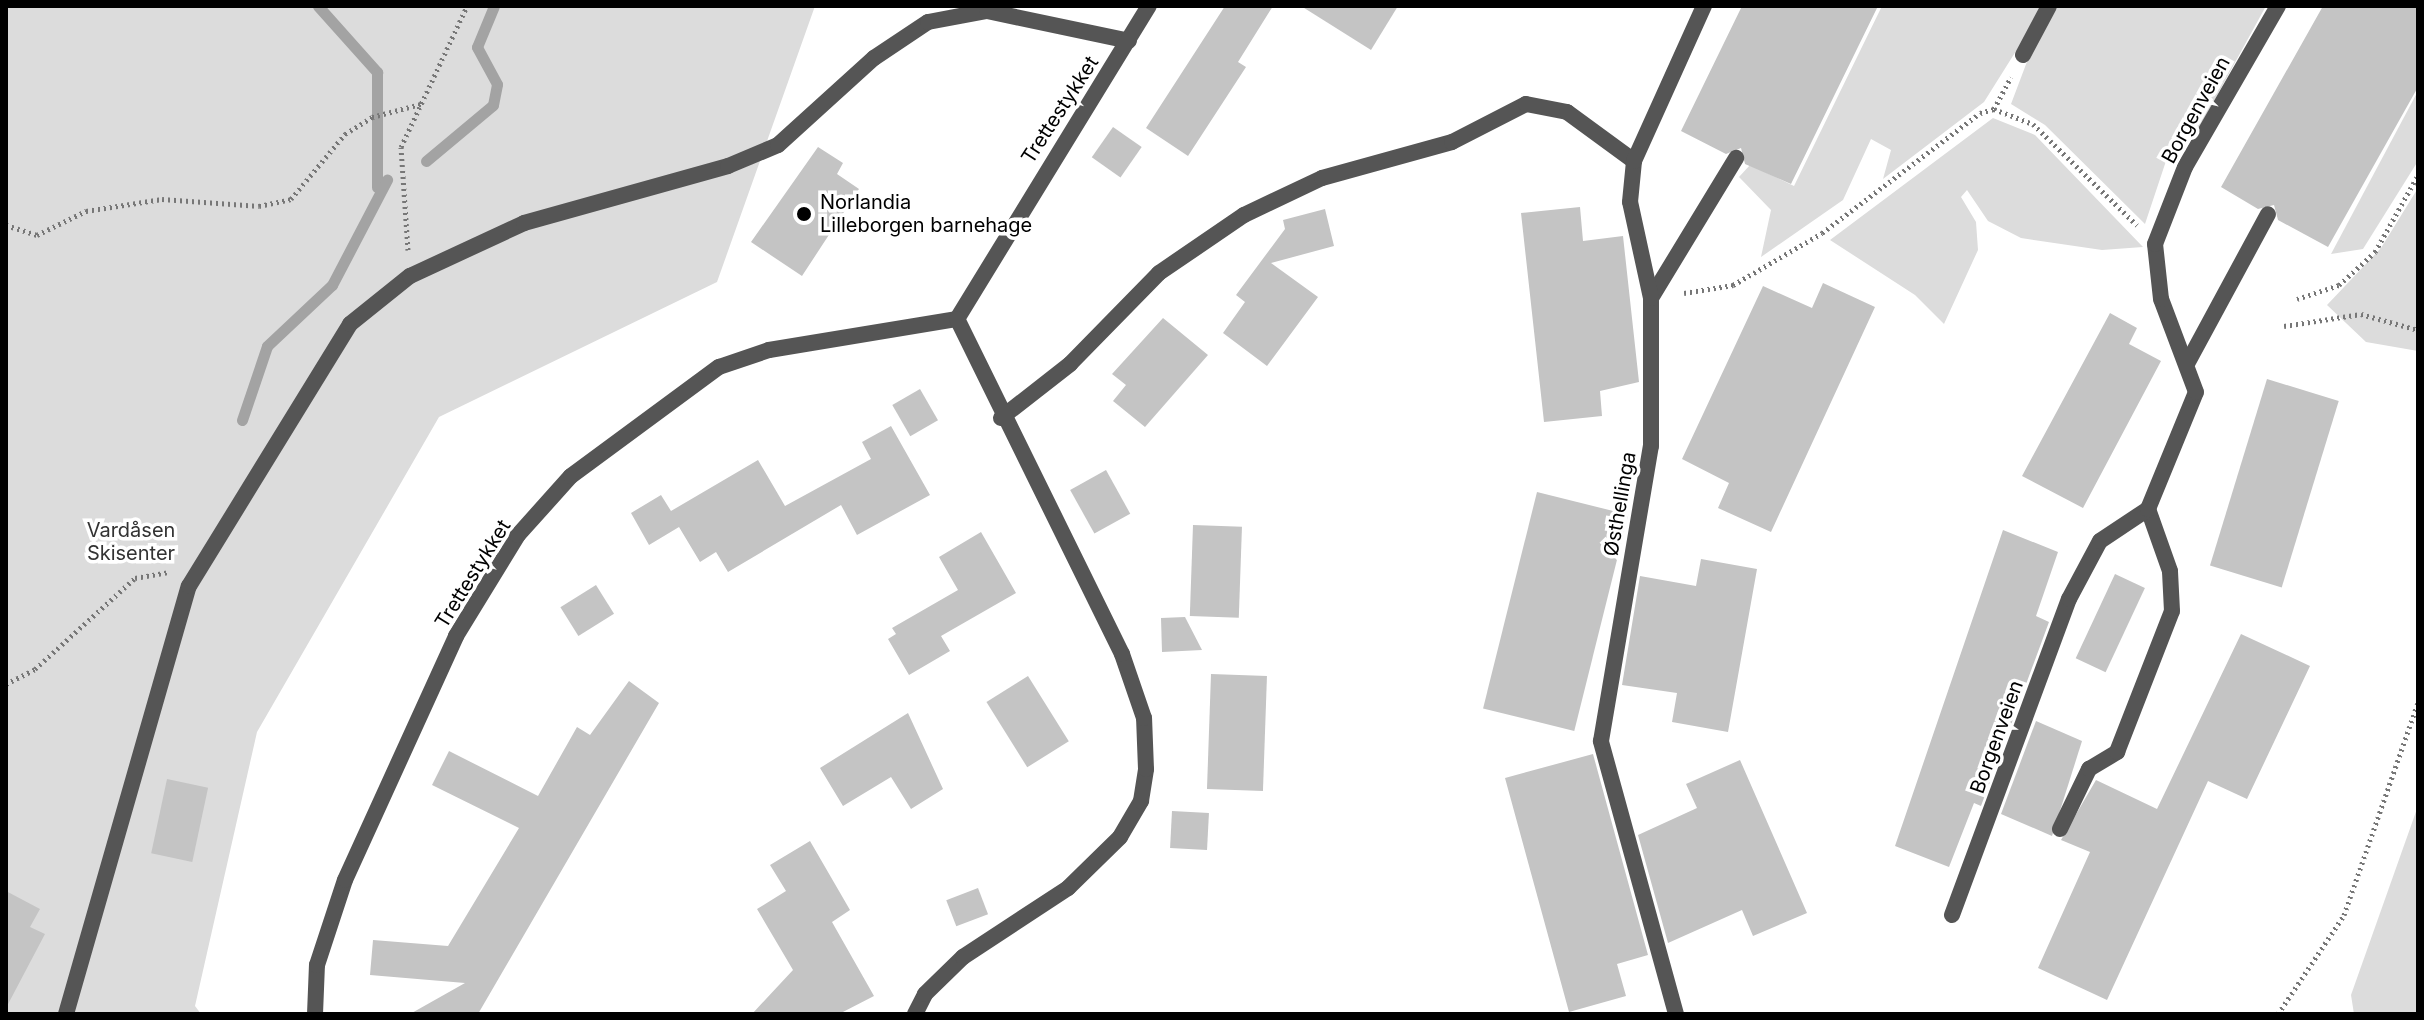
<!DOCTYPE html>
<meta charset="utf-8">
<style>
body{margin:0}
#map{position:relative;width:2424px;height:1020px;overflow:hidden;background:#fff;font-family:Inter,sans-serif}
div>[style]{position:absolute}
.green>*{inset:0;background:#dcdcdc}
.stream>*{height:11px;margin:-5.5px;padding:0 5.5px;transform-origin:5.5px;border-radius:5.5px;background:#a3a3a3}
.building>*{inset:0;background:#c4c4c4;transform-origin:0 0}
.path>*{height:5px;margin-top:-2.5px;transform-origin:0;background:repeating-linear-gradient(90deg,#777 0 2px,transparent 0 6px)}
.service>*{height:16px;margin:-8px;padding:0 8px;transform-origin:8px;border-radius:8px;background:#555}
.minor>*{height:16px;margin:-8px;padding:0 8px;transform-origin:8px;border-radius:8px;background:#555}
.dots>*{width:22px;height:22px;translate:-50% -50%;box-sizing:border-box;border:4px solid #fff;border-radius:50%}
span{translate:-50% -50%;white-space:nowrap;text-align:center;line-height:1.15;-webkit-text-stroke:7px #fff;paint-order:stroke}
.street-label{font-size:20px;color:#000}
.poi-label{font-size:20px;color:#000}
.left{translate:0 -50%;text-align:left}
.park-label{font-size:20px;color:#333}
.frame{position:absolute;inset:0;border:8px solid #000;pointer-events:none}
</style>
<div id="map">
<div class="green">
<div style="clip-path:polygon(6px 6px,815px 6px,717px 282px,439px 417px,257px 732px,195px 1006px,201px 1014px,6px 1014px)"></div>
<div style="clip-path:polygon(1882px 6px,2266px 6px,2198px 130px,2170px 149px,2145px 224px,2045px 125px,2011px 104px,2028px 59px,2016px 51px,1984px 102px,1883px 179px,1891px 150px,1871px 139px,1843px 200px,1761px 257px,1771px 210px,1739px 177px,1750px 165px,1794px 186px)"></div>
<div style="clip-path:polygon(2418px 91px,2418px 161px,2363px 249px,2331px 254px)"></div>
<div style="clip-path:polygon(1993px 118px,2035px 135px,2143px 247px,2102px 250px,2021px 238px,1988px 221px,1967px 190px,1961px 197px,1976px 222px,1978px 250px,1944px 324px,1915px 295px,1830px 240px)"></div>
<div style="clip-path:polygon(2418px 188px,2418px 351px,2366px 342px,2327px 305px,2381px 248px)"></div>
<div style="clip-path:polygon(2418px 806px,2418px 1014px,2354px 1014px,2351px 995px)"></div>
</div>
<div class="stream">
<div style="left:318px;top:6px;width:89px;rotate:48.2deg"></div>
<div style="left:377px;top:72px;width:115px;rotate:90deg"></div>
<div style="left:426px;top:161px;width:87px;rotate:-39.9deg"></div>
<div style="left:493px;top:105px;width:21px;rotate:-79deg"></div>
<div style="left:497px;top:84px;width:42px;rotate:-118.4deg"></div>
<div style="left:477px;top:47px;width:44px;rotate:-67.5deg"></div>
<div style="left:242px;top:420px;width:78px;rotate:-71.3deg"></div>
<div style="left:267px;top:346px;width:89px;rotate:-43.2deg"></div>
<div style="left:332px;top:285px;width:119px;rotate:-62.4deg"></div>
</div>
<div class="building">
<div style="clip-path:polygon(1225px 6px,1273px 6px,1238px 62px,1246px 67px,1188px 156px,1146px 128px)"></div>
<div style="clip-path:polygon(1301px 6px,1398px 6px,1371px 50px)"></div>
<div style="clip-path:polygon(1742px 6px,1878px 6px,1791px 184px,1745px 164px,1741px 148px,1726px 154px,1681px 131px)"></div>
<div style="clip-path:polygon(2323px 6px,2418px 6px,2418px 87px,2328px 247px,2278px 220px,2274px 205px,2258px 209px,2221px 187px)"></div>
<div style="left:1113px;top:127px;width:35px;height:37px;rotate:35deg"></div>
<div style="clip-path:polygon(818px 147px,843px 163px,837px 174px,859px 189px,802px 276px,751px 242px)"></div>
<div style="clip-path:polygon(1580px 207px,1583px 241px,1623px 236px,1639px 382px,1600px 391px,1602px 416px,1544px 422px,1521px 213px)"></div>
<div style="clip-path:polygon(1325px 209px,1334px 246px,1271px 263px,1318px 297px,1267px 366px,1223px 333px,1245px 302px,1236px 295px,1285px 229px,1283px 220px)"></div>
<div style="clip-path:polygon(1823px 283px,1875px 307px,1771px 532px,1718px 508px,1729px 483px,1682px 459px,1763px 286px,1812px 308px)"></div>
<div style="clip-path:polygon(2110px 313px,2137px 328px,2129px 344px,2161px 361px,2083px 508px,2022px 476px)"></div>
<div style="clip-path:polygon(1163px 318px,1208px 355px,1145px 427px,1113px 401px,1126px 385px,1112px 374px)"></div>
<div style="left:2267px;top:379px;width:75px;height:195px;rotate:17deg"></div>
<div style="left:920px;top:389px;width:36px;height:32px;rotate:60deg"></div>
<div style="clip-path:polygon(891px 426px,930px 495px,857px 535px,841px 505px,728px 572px,716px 552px,700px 562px,679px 527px,649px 545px,631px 513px,661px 495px,671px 511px,758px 460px,785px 506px,871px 459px,862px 442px)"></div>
<div style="left:1106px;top:470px;width:50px;height:41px;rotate:61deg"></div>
<div style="left:1537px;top:492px;width:94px;height:223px;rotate:14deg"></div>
<div style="left:1193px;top:525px;width:49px;height:91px;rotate:2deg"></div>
<div style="clip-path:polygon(2003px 530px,2058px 552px,2036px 616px,2049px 622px,1981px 806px,1974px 803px,1949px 867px,1895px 846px)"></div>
<div style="clip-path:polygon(981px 532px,1016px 593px,941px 636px,950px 651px,909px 675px,888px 639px,896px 634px,892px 628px,958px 590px,939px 557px)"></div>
<div style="clip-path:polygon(1701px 559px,1757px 569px,1728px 732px,1672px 722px,1677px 693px,1622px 685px,1640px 576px,1696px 586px)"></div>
<div style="left:2115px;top:574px;width:33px;height:93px;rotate:25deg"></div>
<div style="left:596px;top:585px;width:34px;height:42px;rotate:58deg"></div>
<div style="clip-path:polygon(1185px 617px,1202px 650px,1162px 652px,1161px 618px)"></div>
<div style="clip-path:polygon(2241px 634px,2310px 666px,2247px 799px,2208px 781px,2107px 1000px,2038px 968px,2090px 852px,2061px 840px,2096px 780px,2157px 809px)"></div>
<div style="left:1211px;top:674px;width:56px;height:115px;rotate:2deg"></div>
<div style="left:1028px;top:676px;width:77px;height:49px;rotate:58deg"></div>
<div style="clip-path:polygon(629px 681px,659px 703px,478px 1014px,410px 1014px,465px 983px,370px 975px,373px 940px,448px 946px,519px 828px,432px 785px,449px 751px,538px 796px,577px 727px,590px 735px)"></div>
<div style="clip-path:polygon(908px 713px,943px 789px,911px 809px,891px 777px,843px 806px,820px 768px)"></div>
<div style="clip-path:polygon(2036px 721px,2082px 741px,2052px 836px,2001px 814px)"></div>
<div style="clip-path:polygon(1593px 754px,1648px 955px,1617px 964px,1626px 996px,1569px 1012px,1505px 778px)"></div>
<div style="clip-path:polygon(1740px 760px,1807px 913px,1753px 936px,1742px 910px,1668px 943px,1638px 835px,1697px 808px,1686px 784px)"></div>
<div style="left:167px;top:779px;width:42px;height:76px;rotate:12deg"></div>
<div style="left:1172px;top:811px;width:37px;height:37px;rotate:3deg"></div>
<div style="clip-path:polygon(810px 841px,850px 910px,832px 922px,874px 996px,839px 1014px,752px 1014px,793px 970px,757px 909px,786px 891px,770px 865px)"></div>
<div style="left:978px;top:888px;width:28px;height:34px;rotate:69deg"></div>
<div style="clip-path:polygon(6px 891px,40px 909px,30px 927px,45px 934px,6px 1008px)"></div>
</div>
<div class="path">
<div style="left:1994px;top:109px;width:36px;rotate:-62deg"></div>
<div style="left:6px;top:225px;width:33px;rotate:18deg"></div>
<div style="left:37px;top:235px;width:55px;rotate:-26.1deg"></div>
<div style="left:86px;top:211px;width:77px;rotate:-9deg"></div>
<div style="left:162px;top:199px;width:97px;rotate:4.1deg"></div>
<div style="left:259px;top:206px;width:33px;rotate:-12deg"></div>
<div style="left:291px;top:199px;width:85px;rotate:-50.3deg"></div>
<div style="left:345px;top:134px;width:32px;rotate:-32deg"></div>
<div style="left:372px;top:117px;width:51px;rotate:-14.9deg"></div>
<div style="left:408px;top:250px;width:103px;rotate:-93.9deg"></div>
<div style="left:401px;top:147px;width:156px;rotate:-64.9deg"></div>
<div style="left:1684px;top:293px;width:50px;rotate:-9.3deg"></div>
<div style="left:1733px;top:285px;width:103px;rotate:-30.3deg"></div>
<div style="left:1822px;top:233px;width:198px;rotate:-37.2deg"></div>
<div style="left:1980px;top:113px;width:15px;rotate:-16deg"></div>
<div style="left:1994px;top:109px;width:42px;rotate:21deg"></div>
<div style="left:2033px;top:124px;width:145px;rotate:44.2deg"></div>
<div style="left:2297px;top:299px;width:44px;rotate:-18.4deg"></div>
<div style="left:2339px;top:285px;width:49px;rotate:-42.5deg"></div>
<div style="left:2375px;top:252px;width:88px;rotate:-60.8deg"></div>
<div style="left:2284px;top:326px;width:78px;rotate:-8.9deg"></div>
<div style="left:2361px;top:314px;width:59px;rotate:15.7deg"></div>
<div style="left:6px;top:684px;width:33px;rotate:-27deg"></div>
<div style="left:35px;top:669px;width:135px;rotate:-42.3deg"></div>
<div style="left:135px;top:578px;width:34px;rotate:-10deg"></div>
<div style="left:2278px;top:1014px;width:119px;rotate:-56.3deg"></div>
<div style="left:2344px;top:915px;width:225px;rotate:-70.8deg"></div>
</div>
<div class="service">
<div style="left:2023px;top:55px;width:55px;rotate:-62deg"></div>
<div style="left:1651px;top:298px;width:164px;rotate:-58.7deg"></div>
<div style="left:2188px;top:362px;width:168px;rotate:-61.6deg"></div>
<div style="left:1001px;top:418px;width:88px;rotate:-38deg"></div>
<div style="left:1070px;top:364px;width:127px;rotate:-45.6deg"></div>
<div style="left:1159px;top:273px;width:103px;rotate:-34.3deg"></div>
<div style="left:1244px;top:215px;width:86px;rotate:-25.4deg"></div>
<div style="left:1322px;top:178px;width:135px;rotate:-15.5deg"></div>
<div style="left:1452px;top:142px;width:83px;rotate:-27.2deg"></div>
<div style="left:1526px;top:104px;width:42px;rotate:11deg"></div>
<div style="left:1567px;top:112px;width:83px;rotate:36.2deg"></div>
<div style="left:66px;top:1014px;width:445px;rotate:-74deg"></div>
<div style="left:189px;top:586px;width:308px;rotate:-58.4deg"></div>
<div style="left:350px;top:324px;width:77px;rotate:-38.7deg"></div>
<div style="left:410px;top:276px;width:126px;rotate:-24.9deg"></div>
<div style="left:524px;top:223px;width:212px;rotate:-15.6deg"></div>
<div style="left:728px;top:166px;width:54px;rotate:-22.8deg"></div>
<div style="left:778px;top:145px;width:130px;rotate:-42.2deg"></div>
<div style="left:874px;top:58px;width:65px;rotate:-33.7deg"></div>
<div style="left:928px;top:22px;width:60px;rotate:-10.6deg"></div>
<div style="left:987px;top:11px;width:145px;rotate:11.9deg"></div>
</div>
<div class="minor">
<div style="left:2060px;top:829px;width:67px;rotate:-64.2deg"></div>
<div style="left:2089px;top:769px;width:33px;rotate:-31deg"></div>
<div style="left:2117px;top:752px;width:151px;rotate:-68.7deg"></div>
<div style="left:2172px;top:611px;width:40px;rotate:-92.9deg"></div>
<div style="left:2170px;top:571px;width:66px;rotate:-109.5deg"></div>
<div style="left:1952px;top:915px;width:337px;rotate:-69.7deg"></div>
<div style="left:2069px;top:599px;width:66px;rotate:-61.9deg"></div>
<div style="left:2100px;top:541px;width:58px;rotate:-33.7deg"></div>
<div style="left:2148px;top:509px;width:126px;rotate:-67.7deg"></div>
<div style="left:2196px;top:392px;width:99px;rotate:-110.6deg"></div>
<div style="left:2161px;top:299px;width:55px;rotate:-96.2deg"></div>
<div style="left:2155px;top:244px;width:83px;rotate:-68.7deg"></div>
<div style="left:2185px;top:167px;width:186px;rotate:-60deg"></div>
<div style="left:315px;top:1014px;width:49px;rotate:-87.7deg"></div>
<div style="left:317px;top:965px;width:89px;rotate:-71.8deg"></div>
<div style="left:345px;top:880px;width:268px;rotate:-65.5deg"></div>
<div style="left:456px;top:636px;width:119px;rotate:-58.5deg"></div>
<div style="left:518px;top:535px;width:79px;rotate:-48.1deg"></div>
<div style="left:571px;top:476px;width:184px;rotate:-36.4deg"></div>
<div style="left:719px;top:367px;width:53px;rotate:-18.8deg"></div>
<div style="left:769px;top:350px;width:191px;rotate:-9.4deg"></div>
<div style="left:957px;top:319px;width:367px;rotate:-58.5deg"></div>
<div style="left:915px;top:1014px;width:22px;rotate:-63deg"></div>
<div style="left:925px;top:994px;width:53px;rotate:-44.2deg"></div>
<div style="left:963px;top:957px;width:126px;rotate:-33.3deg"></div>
<div style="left:1068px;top:888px;width:73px;rotate:-44.4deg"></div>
<div style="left:1120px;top:837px;width:42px;rotate:-59.7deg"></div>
<div style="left:1141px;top:801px;width:32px;rotate:-81deg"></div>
<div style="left:1146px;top:769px;width:51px;rotate:-92.2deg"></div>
<div style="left:1144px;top:718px;width:68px;rotate:-109deg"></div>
<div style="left:1122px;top:654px;width:373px;rotate:-116.2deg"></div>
<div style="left:1676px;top:1014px;width:283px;rotate:-105.4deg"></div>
<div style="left:1601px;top:741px;width:299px;rotate:-80.4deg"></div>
<div style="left:1651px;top:446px;width:148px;rotate:-90deg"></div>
<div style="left:1651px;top:298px;width:98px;rotate:-102.3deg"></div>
<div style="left:1630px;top:202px;width:41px;rotate:-84.4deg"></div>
<div style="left:1634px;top:161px;width:170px;rotate:-65.7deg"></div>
</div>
<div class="dots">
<div style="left:804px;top:214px;background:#000"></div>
</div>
<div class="street-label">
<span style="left:1060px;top:110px;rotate:-57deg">Trettestykket</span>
<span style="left:2196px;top:110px;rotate:-61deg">Borgenveien</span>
<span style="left:1620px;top:504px;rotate:-80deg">Østhellinga</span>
<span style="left:473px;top:574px;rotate:-58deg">Trettestykket</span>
<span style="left:1997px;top:737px;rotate:-70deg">Borgenveien</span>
</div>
<div class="poi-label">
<span class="left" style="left:820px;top:214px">Norlandia<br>Lilleborgen barnehage</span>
</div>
<div class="park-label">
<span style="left:131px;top:542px">Vardåsen<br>Skisenter</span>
</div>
<div class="frame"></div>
</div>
